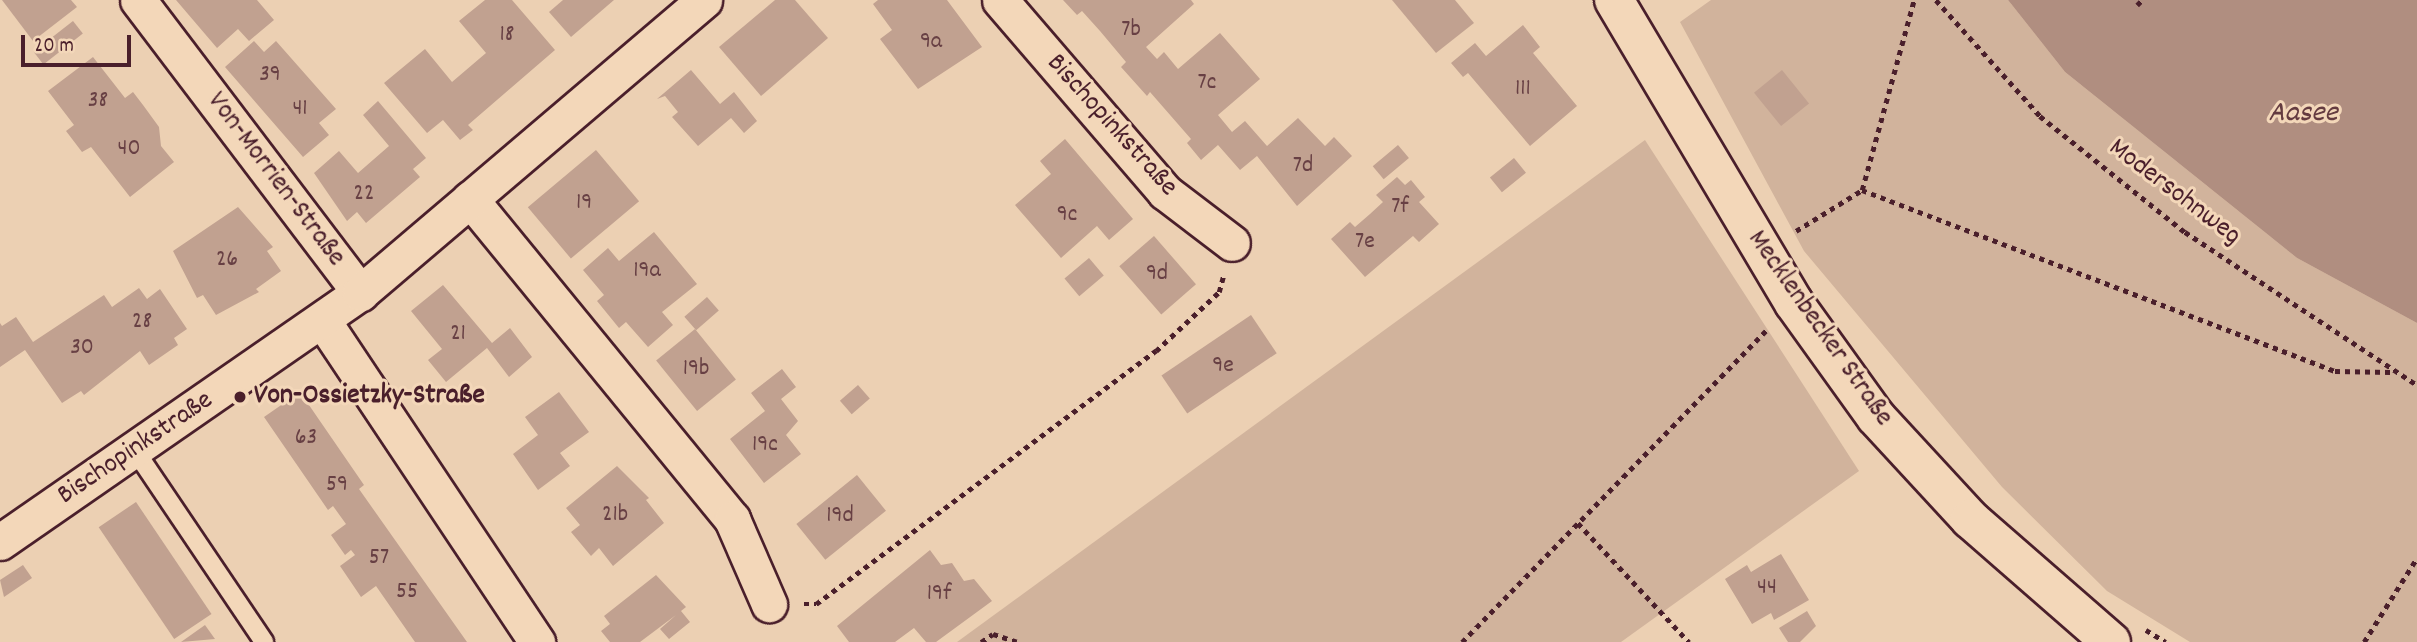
<!DOCTYPE html>
<meta charset="utf-8">
<style>
body{margin:0}
#map{position:relative;width:2417px;height:642px;overflow:hidden;background:#ecd0b3;font-family:Dekko,sans-serif}
div>[style]{position:absolute}
.green>*{inset:0;background:#d1b39c}
.water>*{inset:0;background:#b08e80}
.building>*{inset:0;background:#c1a190;transform-origin:0 0}
.path>*{height:4.5px;margin-top:-2.25px;transform-origin:0;background:repeating-linear-gradient(90deg,#4a1f2b 0 5px,transparent 0 10px)}
.roads{filter:drop-shadow(2px 0 #4a1f2b) drop-shadow(-2px 0 #4a1f2b) drop-shadow(0 2px #4a1f2b) drop-shadow(0 -2px #4a1f2b)}
.lane>*{height:18px;margin:-9px;padding:0 9px;transform-origin:9px;border-radius:9px;background:#f3d7b9}
.street>*{height:35px;margin:-17.5px;padding:0 17.5px;transform-origin:17.5px;border-radius:17.5px;background:#f3d7b9}
.secondary>*{height:38px;margin:-19px;padding:0 19px;transform-origin:19px;border-radius:19px;background:#f3d7b9}
.dots>*{width:19px;height:19px;translate:-50% -50%;box-sizing:border-box;border:4px solid #f3d7b9;border-radius:50%}
span{translate:-50% -50%;white-space:nowrap;text-align:center;line-height:1.15;-webkit-text-stroke:6px #f3d7b9;paint-order:stroke}
.number-label{font-size:24px;color:#684044}
.number-label span{-webkit-text-stroke-width:0}
.street-label{font-size:28px;color:#4a1f2b}
.poi-label{font-size:28px;color:#4a1f2b;font-weight:700}
.left{translate:0 -50%;text-align:left}
.water-label{font-size:30px;color:#643b40;font-style:italic}
.scale{position:absolute;left:21px;top:35px;width:110px;height:32px;box-sizing:border-box;border:4px solid #4a1f2b;border-top:0;padding-left:9px;font-size:21px;line-height:24px;white-space:nowrap;color:#4a1f2b;-webkit-text-stroke:5px #f3d7b9;paint-order:stroke}
</style>
<div id="map">
<div class="green">
<div style="clip-path:polygon(1711px 0,2008px 0,2065px 72px,2297px 258px,2417px 323px,2417px 642px,2190px 642px,2107px 591px,2002px 487px,1804px 251px,1680px 22px)"></div>
<div style="clip-path:polygon(1645px 140px,1859px 471px,1621px 642px,957px 642px)"></div>
</div>
<div class="water">
<div style="clip-path:polygon(2008px 0,2417px 0,2417px 323px,2297px 258px,2065px 72px)"></div>
</div>
<div class="building">
<div style="clip-path:polygon(2px 0,71px 0,77px 7px,33px 41px)"></div>
<div style="clip-path:polygon(176px 0,257px 0,274px 20px,249px 41px,238px 29px,217px 48px)"></div>
<div style="clip-path:polygon(485px 0,512px 0,555px 50px,468px 125px,473px 130px,460px 140px,443px 120px,427px 133px,384px 83px,425px 49px,452px 82px,486px 53px,459px 21px)"></div>
<div style="clip-path:polygon(563px 0,614px 0,571px 37px,549px 12px)"></div>
<div style="clip-path:polygon(775px 0,795px 0,828px 38px,761px 96px,719px 47px)"></div>
<div style="clip-path:polygon(878px 0,947px 0,982px 47px,918px 89px,880px 39px,892px 30px,873px 4px)"></div>
<div style="clip-path:polygon(1063px 0,1191px 0,1194px 4px,1146px 47px,1157px 59px,1164px 52px,1178px 69px,1220px 33px,1260px 79px,1218px 115px,1232px 132px,1245px 121px,1267px 146px,1298px 118px,1325px 146px,1334px 137px,1352px 156px,1297px 206px,1257px 156px,1240px 170px,1218px 145px,1201px 160px,1187px 143px,1191px 139px,1150px 92px,1147px 96px,1121px 67px,1126px 62px,1100px 31px,1082px 11px,1077px 15px)"></div>
<div style="clip-path:polygon(1392px 0,1455px 0,1474px 23px,1436px 53px)"></div>
<div style="left:73px;top:21px;width:16px;height:50px;rotate:52deg"></div>
<div style="clip-path:polygon(1523px 25px,1540px 47px,1533px 53px,1577px 106px,1530px 146px,1468px 73px,1463px 77px,1451px 63px,1475px 43px,1486px 56px)"></div>
<div style="clip-path:polygon(254px 41px,264px 52px,276px 41px,336px 109px,319px 123px,329px 135px,303px 157px,225px 67px)"></div>
<div style="clip-path:polygon(93px 57px,125px 98px,133px 92px,143px 105px,159px 127px,161px 146px,174px 162px,130px 197px,91px 147px,82px 152px,66px 131px,74px 125px,48px 91px)"></div>
<div style="clip-path:polygon(691px 70px,720px 104px,734px 92px,757px 121px,744px 133px,731px 118px,698px 146px,672px 117px,678px 112px,665px 96px,657px 99px)"></div>
<div style="left:1782px;top:70px;width:43px;height:36px;rotate:51deg"></div>
<div style="clip-path:polygon(378px 101px,426px 158px,413px 169px,420px 177px,366px 223px,357px 212px,347px 221px,314px 173px,339px 151px,358px 173px,389px 146px,363px 115px)"></div>
<div style="clip-path:polygon(1065px 139px,1133px 219px,1109px 240px,1097px 226px,1061px 258px,1015px 205px,1051px 174px,1040px 161px)"></div>
<div style="left:1398px;top:145px;width:17px;height:33px;rotate:50deg"></div>
<div style="left:596px;top:150px;width:67px;height:89px;rotate:50deg"></div>
<div style="left:1514px;top:158px;width:19px;height:31px;rotate:51deg"></div>
<div style="clip-path:polygon(1397px 177px,1405px 185px,1411px 180px,1425px 197px,1419px 202px,1439px 224px,1419px 242px,1413px 236px,1365px 277px,1331px 239px,1350px 222px,1355px 227px,1370px 214px,1383px 202px,1376px 195px)"></div>
<div style="clip-path:polygon(238px 207px,273px 247px,267px 251px,281px 271px,256px 289px,259px 292px,216px 315px,203px 295px,197px 298px,173px 251px)"></div>
<div style="clip-path:polygon(654px 232px,697px 284px,662px 312px,673px 325px,648px 347px,626px 322px,619px 328px,597px 301px,604px 295px,583px 270px,608px 248px,619px 261px)"></div>
<div style="left:1154px;top:236px;width:64px;height:46px;rotate:49deg"></div>
<div style="left:1089px;top:258px;width:23px;height:32px;rotate:50deg"></div>
<div style="clip-path:polygon(443px 285px,492px 343px,510px 328px,532px 357px,509px 377px,487px 348px,446px 382px,428px 360px,442px 349px,411px 311px)"></div>
<div style="clip-path:polygon(139px 288px,147px 299px,160px 289px,187px 329px,174px 338px,178px 345px,149px 365px,140px 351px,84px 395px,81px 391px,62px 403px,25px 350px,0 367px,0 323px,2px 326px,16px 317px,33px 342px,104px 295px,112px 307px)"></div>
<div style="left:707px;top:297px;width:18px;height:30px;rotate:49deg"></div>
<div style="left:1251px;top:315px;width:46px;height:108px;rotate:56deg"></div>
<div style="left:695px;top:329px;width:65px;height:50px;rotate:51deg"></div>
<div style="clip-path:polygon(782px 369px,796px 387px,781px 399px,798px 421px,786px 435px,801px 454px,764px 483px,730px 439px,765px 411px,751px 393px)"></div>
<div style="left:858px;top:385px;width:18px;height:24px;rotate:49deg"></div>
<div style="clip-path:polygon(300px 392px,364px 485px,359px 489px,467px 642px,415px 642px,376px 586px,361px 597px,340px 566px,355px 555px,351px 550px,345px 555px,331px 535px,346px 524px,333px 506px,328px 510px,264px 417px)"></div>
<div style="clip-path:polygon(559px 392px,589px 432px,560px 453px,570px 466px,538px 490px,513px 454px,538px 435px,525px 417px)"></div>
<div style="clip-path:polygon(617px 466px,649px 498px,646px 500px,664px 523px,613px 566px,599px 548px,591px 556px,571px 532px,580px 525px,566px 508px)"></div>
<div style="left:857px;top:475px;width:46px;height:78px;rotate:51deg"></div>
<div style="left:136px;top:502px;width:135px;height:45px;rotate:56deg"></div>
<div style="clip-path:polygon(930px 550px,941px 565px,952px 563px,964px 581px,974px 579px,992px 601px,936px 642px,926px 642px,914px 628px,895px 642px,849px 642px,837px 626px)"></div>
<div style="clip-path:polygon(1781px 554px,1809px 600px,1774px 620px,1771px 613px,1752px 624px,1725px 579px,1747px 565px,1751px 572px)"></div>
<div style="clip-path:polygon(23px 565px,32px 578px,4px 597px,0 580px)"></div>
<div style="clip-path:polygon(656px 575px,686px 607px,681px 611px,690px 622px,669px 639px,660px 629px,676px 615px,640px 642px,610px 642px,601px 631px,610px 624px,604px 616px)"></div>
<div style="clip-path:polygon(1807px 611px,1816px 626px,1800px 642px,1788px 642px,1779px 628px)"></div>
<div style="clip-path:polygon(205px 625px,215px 639px,181px 642px)"></div>
</div>
<div class="path">
<div style="left:1936px;top:0;width:156px;rotate:48.1deg"></div>
<div style="left:2040px;top:116px;width:186px;rotate:38.7deg"></div>
<div style="left:2185px;top:232px;width:278px;rotate:33.4deg"></div>
<div style="left:2137px;top:5px;width:7px;rotate:-45deg"></div>
<div style="left:1862px;top:190px;width:506px;rotate:20.94deg"></div>
<div style="left:2335px;top:371px;width:56px;rotate:1deg"></div>
<div style="left:1796px;top:231px;width:78px;rotate:-31.8deg"></div>
<div style="left:1862px;top:190px;width:197px;rotate:-74.7deg"></div>
<div style="left:1578px;top:523px;width:163px;rotate:47deg"></div>
<div style="left:804px;top:604px;width:12px"></div>
<div style="left:816px;top:604px;width:424px;rotate:-36.7deg"></div>
<div style="left:1156px;top:351px;width:86px;rotate:-43.1deg"></div>
<div style="left:1219px;top:292px;width:16px;rotate:-75deg"></div>
<div style="left:2146px;top:630px;width:23px;rotate:31deg"></div>
<div style="left:981px;top:642px;width:14px;rotate:-34deg"></div>
<div style="left:993px;top:634px;width:25px;rotate:18deg"></div>
<div style="left:1462px;top:642px;width:438px;rotate:-45.7deg"></div>
<div style="left:2364px;top:642px;width:99px;rotate:-57.8deg"></div>
</div>
<div class="roads">
<div class="lane">
<div style="left:134px;top:449px;width:233px;rotate:56deg"></div>
</div>
<div class="street">
<div style="left:138px;top:0;width:368px;rotate:52.8deg"></div>
<div style="left:1000px;top:0;width:253px;rotate:49.3deg"></div>
<div style="left:1165px;top:192px;width:84px;rotate:37.3deg"></div>
<div style="left:470px;top:199px;width:414px;rotate:50.7deg"></div>
<div style="left:732px;top:519px;width:93px;rotate:66.5deg"></div>
<div style="left:323px;top:321px;width:386px;rotate:56.3deg"></div>
<div style="left:0;top:542px;width:438px;rotate:-34.7deg"></div>
<div style="left:360px;top:293px;width:452px;rotate:-40.4deg"></div>
</div>
<div class="secondary">
<div style="left:1614px;top:0;width:352px;rotate:59.3deg"></div>
<div style="left:1794px;top:303px;width:140px;rotate:54.3deg"></div>
<div style="left:1876px;top:417px;width:139px;rotate:47.3deg"></div>
<div style="left:1970px;top:519px;width:187px;rotate:41.1deg"></div>
</div>
</div>
<div class="dots">
<div style="left:240px;top:397px;background:#4a1f2b"></div>
</div>
<div class="number-label">
<span style="left:1131px;top:31px">7b</span>
<span style="left:507px;top:36px">18</span>
<span style="left:931px;top:43px">9a</span>
<span style="left:270px;top:76px">39</span>
<span style="left:1207px;top:84px">7c</span>
<span style="left:1523px;top:90px">111</span>
<span style="left:98px;top:102px">38</span>
<span style="left:300px;top:110px">41</span>
<span style="left:129px;top:150px">40</span>
<span style="left:1303px;top:167px">7d</span>
<span style="left:364px;top:195px">22</span>
<span style="left:584px;top:204px">19</span>
<span style="left:1400px;top:208px">7f</span>
<span style="left:1067px;top:216px">9c</span>
<span style="left:1365px;top:243px">7e</span>
<span style="left:227px;top:261px">26</span>
<span style="left:647px;top:272px">19a</span>
<span style="left:1157px;top:275px">9d</span>
<span style="left:142px;top:323px">28</span>
<span style="left:458px;top:335px">21</span>
<span style="left:82px;top:349px">30</span>
<span style="left:1223px;top:367px">9e</span>
<span style="left:696px;top:370px">19b</span>
<span style="left:306px;top:439px">63</span>
<span style="left:765px;top:446px">19c</span>
<span style="left:337px;top:486px">59</span>
<span style="left:615px;top:516px">21b</span>
<span style="left:840px;top:517px">19d</span>
<span style="left:379px;top:559px">57</span>
<span style="left:1767px;top:589px">44</span>
<span style="left:407px;top:593px">55</span>
<span style="left:939px;top:595px">19f</span>
</div>
<div class="street-label">
<span style="left:1111px;top:126px;rotate:48deg">Bischopinkstraße</span>
<span style="left:275px;top:180px;rotate:53deg">Von-Morrien-Straße</span>
<span style="left:2174px;top:193px;rotate:37deg">Modersohnweg</span>
<span style="left:1819px;top:329px;rotate:55deg">Mecklenbecker Straße</span>
<span style="left:136px;top:449px;rotate:-34deg">Bischopinkstraße</span>
</div>
<div class="poi-label">
<span class="left" style="left:254px;top:397px">Von-Ossietzky-Straße</span>
</div>
<div class="water-label">
<span style="left:2303px;top:115px">Aasee</span>
</div>
<div class="scale">20 m</div>
</div>
